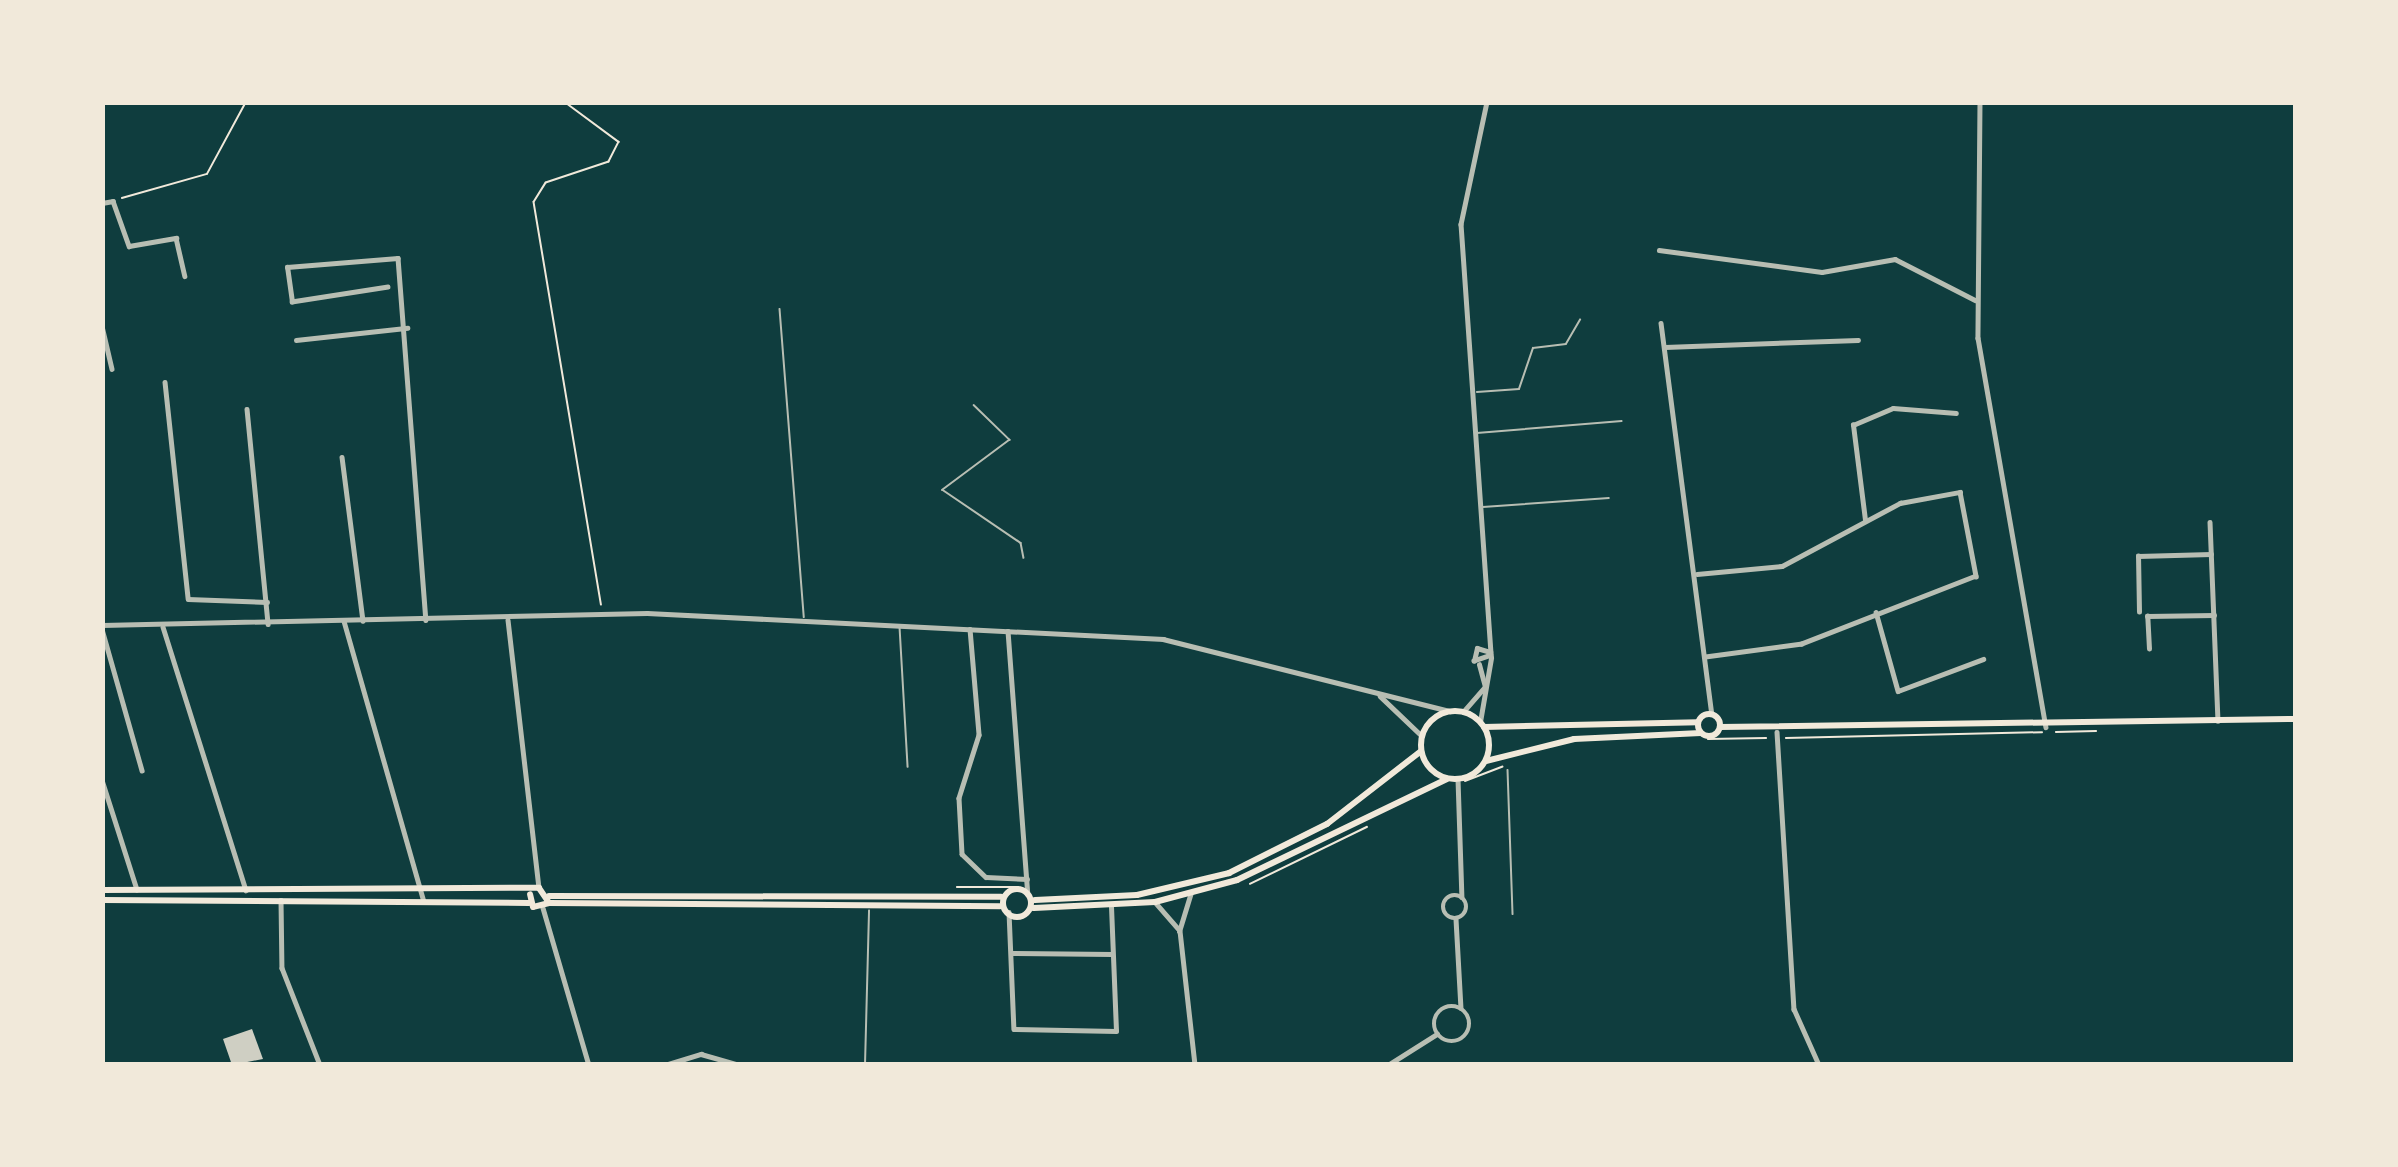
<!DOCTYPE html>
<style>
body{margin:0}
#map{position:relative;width:2398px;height:1167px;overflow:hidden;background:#0f3d3e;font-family:Ubuntu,sans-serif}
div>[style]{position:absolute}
.building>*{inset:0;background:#cfcfc3}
.path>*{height:1.5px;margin:-0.75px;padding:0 0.75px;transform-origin:0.75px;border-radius:0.75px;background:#f1e9da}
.service>*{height:1.5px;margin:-0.75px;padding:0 0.75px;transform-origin:0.75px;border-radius:0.75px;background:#b8beb3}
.minor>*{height:4.5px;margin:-2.25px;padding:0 2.25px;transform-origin:2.25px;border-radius:2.25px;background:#b8beb3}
.minor>.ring{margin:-2.25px;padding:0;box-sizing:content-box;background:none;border:4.5px solid #b8beb3;border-radius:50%}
.secondary>*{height:6px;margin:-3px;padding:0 3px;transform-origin:3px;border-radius:3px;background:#f1e9da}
.secondary>.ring{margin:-3px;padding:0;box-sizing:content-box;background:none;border:6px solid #f1e9da;border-radius:50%}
span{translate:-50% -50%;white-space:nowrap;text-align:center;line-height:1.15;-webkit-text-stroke:9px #f1e9da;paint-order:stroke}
.frame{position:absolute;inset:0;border:105px solid #f1e9da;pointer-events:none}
</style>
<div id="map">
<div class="building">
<div style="clip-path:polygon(252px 1029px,263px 1059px,232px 1065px,223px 1039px)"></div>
</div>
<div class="path">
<div style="left:565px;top:102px;width:67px;rotate:36.5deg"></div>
<div style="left:619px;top:142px;width:22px;rotate:117deg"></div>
<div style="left:609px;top:162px;width:66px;rotate:161.6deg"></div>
<div style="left:546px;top:183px;width:22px;rotate:122deg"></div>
<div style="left:534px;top:202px;width:408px;rotate:80.5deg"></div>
<div style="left:122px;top:198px;width:88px;rotate:-15.8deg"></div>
<div style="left:207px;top:174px;width:82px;rotate:-61.6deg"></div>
<div style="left:2056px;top:732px;width:40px;rotate:-1.4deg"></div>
<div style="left:1786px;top:738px;width:256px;rotate:-1.3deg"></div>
<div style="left:1708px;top:739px;width:58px;rotate:-1deg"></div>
<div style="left:1465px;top:781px;width:40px;rotate:-21deg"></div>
<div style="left:1250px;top:884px;width:130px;rotate:-26deg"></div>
<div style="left:957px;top:887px;width:61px"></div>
</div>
<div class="service">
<div style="left:780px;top:309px;width:309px;rotate:85.5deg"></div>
<div style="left:1477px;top:392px;width:42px;rotate:-4.1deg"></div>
<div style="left:1519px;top:389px;width:43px;rotate:-71.1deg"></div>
<div style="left:1533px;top:348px;width:33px;rotate:-7deg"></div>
<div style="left:1566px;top:344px;width:28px;rotate:-60deg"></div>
<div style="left:974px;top:405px;width:50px;rotate:44.2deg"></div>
<div style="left:1010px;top:440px;width:84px;rotate:143.3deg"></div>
<div style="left:943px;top:490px;width:94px;rotate:34.2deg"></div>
<div style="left:1021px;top:543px;width:15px;rotate:79deg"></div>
<div style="left:1477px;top:433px;width:145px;rotate:-4.7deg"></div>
<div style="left:1483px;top:507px;width:126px;rotate:-4.1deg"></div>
<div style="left:900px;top:627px;width:140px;rotate:86.7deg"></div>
<div style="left:1508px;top:770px;width:144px;rotate:88deg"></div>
<div style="left:865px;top:1065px;width:154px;rotate:-88.5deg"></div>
</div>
<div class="minor">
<div style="left:1487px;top:102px;width:125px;rotate:102deg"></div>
<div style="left:1461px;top:224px;width:432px;rotate:86deg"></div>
<div style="left:1491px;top:655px;width:18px;rotate:161deg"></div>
<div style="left:1474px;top:661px;width:13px;rotate:-77deg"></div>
<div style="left:1477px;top:648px;width:14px;rotate:17deg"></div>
<div style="left:1980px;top:102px;width:236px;rotate:90.5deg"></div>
<div style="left:1978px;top:338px;width:395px;rotate:80.1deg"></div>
<div style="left:102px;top:203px;width:11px;rotate:-10deg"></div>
<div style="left:113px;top:201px;width:48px;rotate:70.4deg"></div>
<div style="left:129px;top:246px;width:48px;rotate:-9.7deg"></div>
<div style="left:176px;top:238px;width:39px;rotate:77deg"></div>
<div style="left:1659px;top:250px;width:164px;rotate:7.7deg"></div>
<div style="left:1822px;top:272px;width:74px;rotate:-10.1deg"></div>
<div style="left:1895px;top:259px;width:90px;rotate:27.1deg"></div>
<div style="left:388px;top:287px;width:97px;rotate:171.1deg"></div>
<div style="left:292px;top:302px;width:35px;rotate:-98deg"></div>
<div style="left:287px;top:267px;width:111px;rotate:-4.6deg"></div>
<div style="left:398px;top:258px;width:363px;rotate:85.6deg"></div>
<div style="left:1661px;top:323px;width:394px;rotate:82.6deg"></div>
<div style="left:102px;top:326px;width:44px;rotate:76.9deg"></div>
<div style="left:296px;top:340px;width:112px;rotate:-6.2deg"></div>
<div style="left:1665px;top:347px;width:193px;rotate:-2.1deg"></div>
<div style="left:165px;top:382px;width:218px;rotate:83.9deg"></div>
<div style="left:188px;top:599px;width:79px;rotate:2.2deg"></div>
<div style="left:247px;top:409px;width:216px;rotate:84.4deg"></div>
<div style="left:342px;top:457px;width:165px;rotate:82.7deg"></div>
<div style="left:1865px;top:520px;width:96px;rotate:-97.2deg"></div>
<div style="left:1853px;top:425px;width:43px;rotate:-23deg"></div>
<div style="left:1893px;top:408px;width:63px;rotate:4.5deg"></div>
<div style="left:2210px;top:522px;width:199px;rotate:87.7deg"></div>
<div style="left:1697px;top:574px;width:85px;rotate:-5.4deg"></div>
<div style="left:1782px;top:566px;width:134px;rotate:-28.1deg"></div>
<div style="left:1900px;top:503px;width:61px;rotate:-10.4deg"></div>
<div style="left:1960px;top:492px;width:86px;rotate:79.2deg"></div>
<div style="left:1976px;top:576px;width:187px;rotate:158.7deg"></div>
<div style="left:1802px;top:644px;width:97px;rotate:172.3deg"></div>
<div style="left:1876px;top:612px;width:82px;rotate:74.4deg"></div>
<div style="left:1898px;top:691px;width:91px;rotate:-20.6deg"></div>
<div style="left:2139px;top:612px;width:56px;rotate:-91deg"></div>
<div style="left:2138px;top:556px;width:73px;rotate:-1.6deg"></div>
<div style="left:508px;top:620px;width:270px;rotate:83.4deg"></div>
<div style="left:344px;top:621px;width:292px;rotate:74.1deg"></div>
<div style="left:102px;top:625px;width:545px;rotate:-1.26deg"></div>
<div style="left:647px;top:613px;width:517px;rotate:2.88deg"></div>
<div style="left:1163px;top:639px;width:296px;rotate:14.1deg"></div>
<div style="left:163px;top:627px;width:276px;rotate:72.5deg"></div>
<div style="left:102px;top:629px;width:147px;rotate:74.2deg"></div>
<div style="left:970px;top:629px;width:106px;rotate:85.1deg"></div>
<div style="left:979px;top:735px;width:66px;rotate:107.6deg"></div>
<div style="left:959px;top:798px;width:56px;rotate:86.9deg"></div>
<div style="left:962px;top:854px;width:33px;rotate:44deg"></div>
<div style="left:986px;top:877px;width:41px;rotate:2.8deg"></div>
<div style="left:1008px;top:631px;width:264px;rotate:85.7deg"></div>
<div style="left:2149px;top:649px;width:33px;rotate:-93deg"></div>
<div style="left:2147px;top:616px;width:67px;rotate:-0.9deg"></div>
<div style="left:1380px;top:696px;width:58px;rotate:43.6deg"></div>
<div style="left:1463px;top:712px;width:33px;rotate:-49deg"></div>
<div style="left:1485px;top:687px;width:23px;rotate:-105deg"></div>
<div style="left:1480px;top:722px;width:65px;rotate:-80.2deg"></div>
<div style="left:1777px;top:732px;width:278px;rotate:86.5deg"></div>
<div style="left:1794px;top:1009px;width:61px;rotate:65.9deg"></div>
<div style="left:1458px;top:779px;width:118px;rotate:88.1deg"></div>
<div style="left:102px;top:780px;width:115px;rotate:72.3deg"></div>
<div style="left:1191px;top:894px;width:39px;rotate:107deg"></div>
<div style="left:1180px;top:931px;width:135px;rotate:83.6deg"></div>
<div class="ring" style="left:1443px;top:895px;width:19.5px;height:19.5px"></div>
<div style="left:281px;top:900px;width:68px;rotate:89.2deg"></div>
<div style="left:282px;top:968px;width:104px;rotate:68.6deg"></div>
<div style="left:1155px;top:902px;width:35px;rotate:49deg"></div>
<div style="left:543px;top:908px;width:164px;rotate:73.7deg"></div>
<div style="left:1009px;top:912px;width:117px;rotate:87.6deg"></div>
<div style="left:1014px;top:1029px;width:102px;rotate:1.1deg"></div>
<div style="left:1116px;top:1031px;width:124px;rotate:-92.3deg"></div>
<div style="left:1456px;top:919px;width:89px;rotate:86.8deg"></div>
<div style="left:1011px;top:953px;width:101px;rotate:0.6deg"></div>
<div class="ring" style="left:1434px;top:1006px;width:31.5px;height:31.5px"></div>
<div style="left:665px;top:1065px;width:38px;rotate:-17deg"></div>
<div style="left:701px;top:1054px;width:41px;rotate:15.8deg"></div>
<div style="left:1388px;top:1065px;width:58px;rotate:-32.3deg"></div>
</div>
<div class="secondary">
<div class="ring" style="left:1421px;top:711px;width:62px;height:62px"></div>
<div class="ring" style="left:1698px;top:714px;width:16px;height:16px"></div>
<div style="left:1484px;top:727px;width:214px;rotate:-1.3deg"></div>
<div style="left:1720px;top:727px;width:576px;rotate:-0.8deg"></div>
<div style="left:1486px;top:761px;width:91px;rotate:-14deg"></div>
<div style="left:1574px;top:739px;width:127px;rotate:-2.7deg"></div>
<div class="ring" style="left:1003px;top:889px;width:22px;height:22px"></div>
<div style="left:102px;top:890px;width:437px;rotate:-0.3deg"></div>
<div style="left:539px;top:888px;width:18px;rotate:56deg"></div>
<div style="left:549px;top:903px;width:16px;rotate:166deg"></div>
<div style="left:533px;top:907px;width:13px;rotate:-103deg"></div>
<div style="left:549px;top:896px;width:452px;rotate:0.1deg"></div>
<div style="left:102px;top:900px;width:427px;rotate:0.4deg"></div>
<div style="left:1035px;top:900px;width:102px;rotate:-2.8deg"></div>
<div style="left:1137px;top:895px;width:95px;rotate:-13.4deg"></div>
<div style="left:1229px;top:873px;width:110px;rotate:-26.6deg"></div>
<div style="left:1327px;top:824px;width:119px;rotate:-37.8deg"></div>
<div style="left:549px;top:903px;width:451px;rotate:0.4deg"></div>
<div style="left:1034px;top:908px;width:121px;rotate:-2.8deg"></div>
<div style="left:1155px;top:902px;width:85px;rotate:-15deg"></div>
<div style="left:1237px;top:880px;width:233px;rotate:-25.7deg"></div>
</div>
<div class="frame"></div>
</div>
